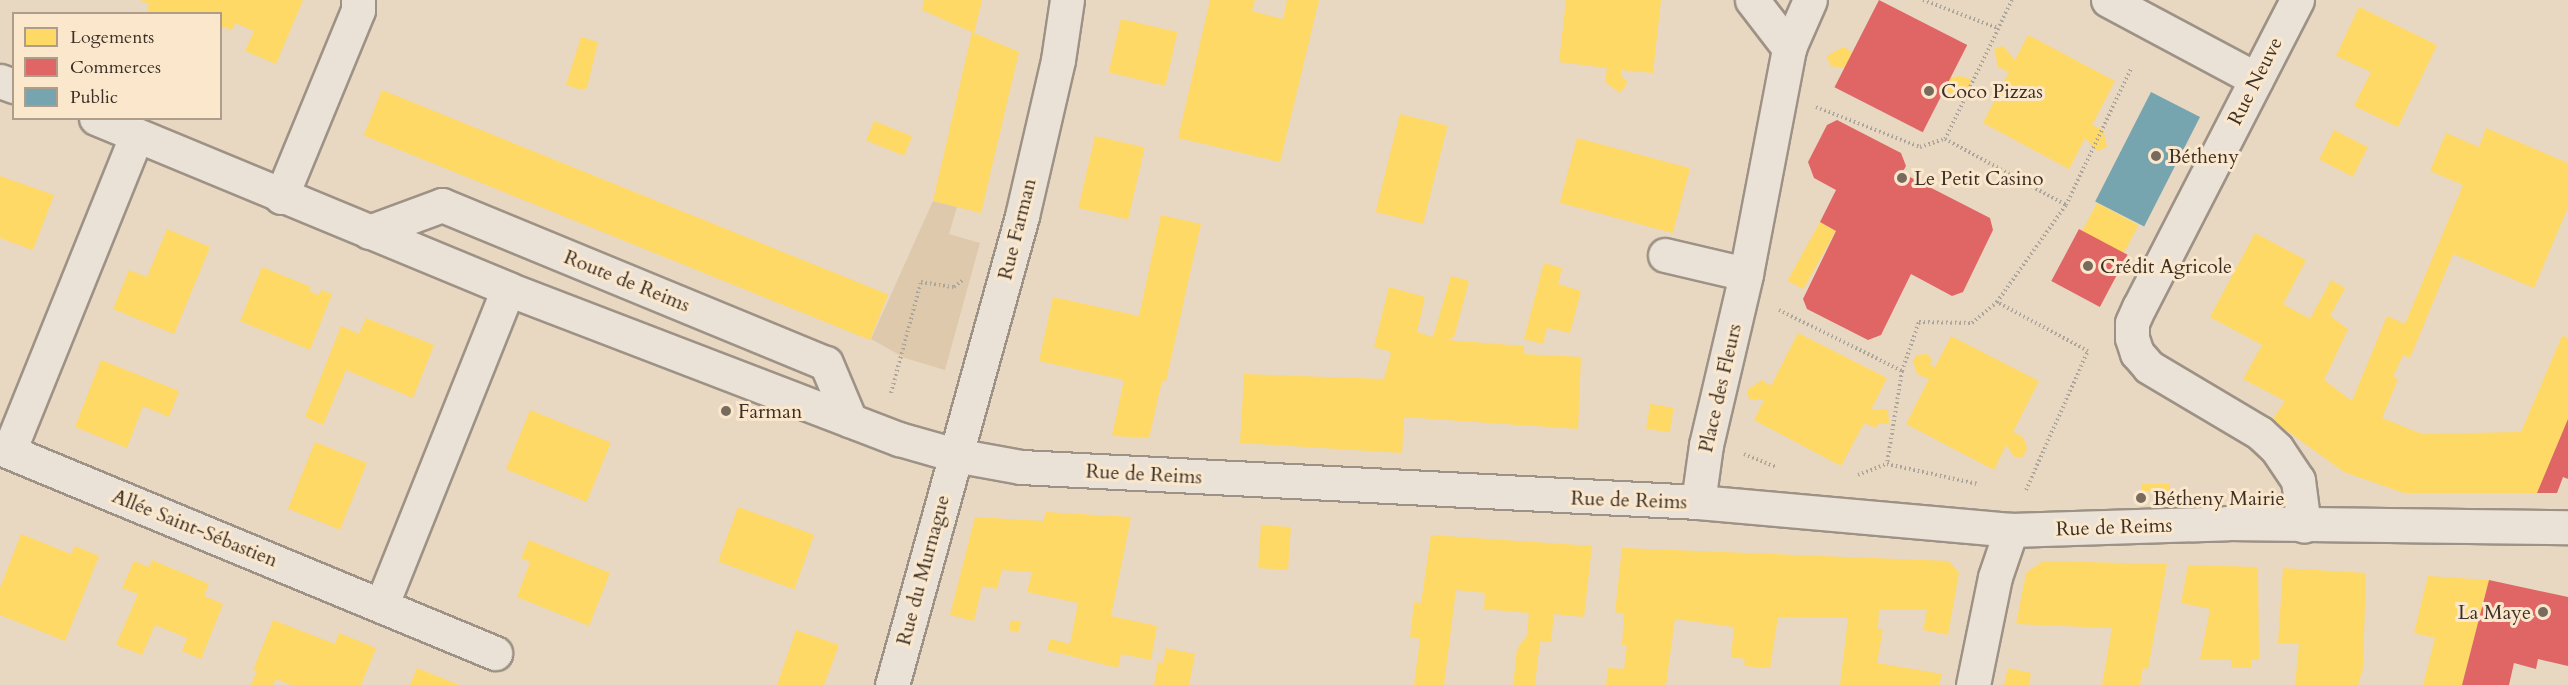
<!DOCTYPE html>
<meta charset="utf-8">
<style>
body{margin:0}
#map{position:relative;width:2568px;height:685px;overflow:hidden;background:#e8d7c1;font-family:Cardo,serif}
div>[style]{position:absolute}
.green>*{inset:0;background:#dfc9ac}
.homes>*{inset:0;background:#ffd966;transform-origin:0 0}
.shops>*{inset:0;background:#e06666;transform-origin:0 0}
.public>*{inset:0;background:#76a5af;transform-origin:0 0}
.path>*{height:4px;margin-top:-2px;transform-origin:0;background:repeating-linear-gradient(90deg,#aca59c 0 1.5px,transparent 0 4.5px)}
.roads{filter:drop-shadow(2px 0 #9d9285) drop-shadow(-2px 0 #9d9285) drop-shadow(0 2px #9d9285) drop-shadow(0 -2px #9d9285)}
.minor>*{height:33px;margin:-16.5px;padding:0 16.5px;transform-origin:16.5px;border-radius:16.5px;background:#ebe2d7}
.dots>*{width:16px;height:16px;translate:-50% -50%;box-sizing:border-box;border:3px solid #fae7cc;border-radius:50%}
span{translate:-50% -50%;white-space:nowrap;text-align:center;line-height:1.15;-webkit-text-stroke:6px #fae7cc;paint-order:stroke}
.street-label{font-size:20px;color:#3b2f27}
.poi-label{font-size:20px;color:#3b2f27}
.left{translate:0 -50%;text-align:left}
.right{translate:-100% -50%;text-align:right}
.legend{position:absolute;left:12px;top:12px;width:210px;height:108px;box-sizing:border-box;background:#fae7cc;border:2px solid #ae9d8a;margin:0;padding:8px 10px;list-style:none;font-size:18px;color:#3b2f27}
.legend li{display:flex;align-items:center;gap:12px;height:30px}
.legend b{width:30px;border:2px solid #ae9d8a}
</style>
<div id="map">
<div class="green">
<div style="clip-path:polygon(933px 201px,957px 207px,949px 234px,980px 243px,945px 370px,905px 358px,871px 339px)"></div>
</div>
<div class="homes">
<div style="clip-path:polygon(140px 0,303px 0,276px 64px,245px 51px,254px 31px,235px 23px,232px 30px,220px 26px,220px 14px,146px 14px,149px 4px)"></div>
<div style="clip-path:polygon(924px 0,982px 0,974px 33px,1019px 52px,981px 213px,933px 201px,972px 32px,922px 10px)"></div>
<div style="clip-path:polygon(1210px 0,1255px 0,1252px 11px,1283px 19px,1287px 0,1319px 0,1280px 162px,1178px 138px)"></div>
<div style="clip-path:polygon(1566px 0,1661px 0,1653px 73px,1621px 70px,1621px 76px,1628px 82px,1620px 93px,1605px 82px,1607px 68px,1559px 62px)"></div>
<div style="clip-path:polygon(2359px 7px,2437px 45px,2398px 127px,2354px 106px,2371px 72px,2336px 56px)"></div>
<div style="left:1121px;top:19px;width:58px;height:55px;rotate:13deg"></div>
<div style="clip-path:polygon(2028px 35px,2115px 81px,2092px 125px,2103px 130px,2107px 147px,2097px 151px,2085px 138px,2069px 169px,1983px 123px,2009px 72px,1998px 67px,1994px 49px,2003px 46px,2015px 60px)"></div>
<div style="clip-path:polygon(581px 37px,598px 42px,587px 88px,582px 90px,566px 85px)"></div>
<div style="clip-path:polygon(1843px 47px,1852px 52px,1845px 68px,1830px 66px,1827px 56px)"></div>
<div style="clip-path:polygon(1959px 76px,1971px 79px,1969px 90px,1957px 96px,1944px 90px,1950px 78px)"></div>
<div style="left:382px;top:90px;width:546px;height:49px;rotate:22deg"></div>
<div style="left:1400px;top:114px;width:49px;height:101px;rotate:14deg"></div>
<div style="left:874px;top:121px;width:41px;height:21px;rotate:22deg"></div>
<div style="clip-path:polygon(2486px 128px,2568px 163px,2568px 207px,2534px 288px,2453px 254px,2410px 358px,2403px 355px,2393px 377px,2398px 379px,2382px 418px,2422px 434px,2521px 432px,2562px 336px,2568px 338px,2568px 419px,2537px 493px,2404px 493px,2344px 472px,2272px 420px,2285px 401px,2243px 379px,2262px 345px,2210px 317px,2255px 233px,2306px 260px,2283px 304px,2310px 319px,2331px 280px,2345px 288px,2330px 316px,2348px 329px,2324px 380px,2352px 401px,2387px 316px,2405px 324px,2463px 185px,2430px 171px,2446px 133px,2479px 147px)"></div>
<div style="left:2334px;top:130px;width:38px;height:33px;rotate:27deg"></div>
<div style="left:1095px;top:136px;width:51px;height:74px;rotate:13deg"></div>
<div style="left:1577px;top:138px;width:117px;height:67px;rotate:15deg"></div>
<div style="clip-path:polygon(0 176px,54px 195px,33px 250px,0 238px)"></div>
<div style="left:2097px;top:203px;width:47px;height:33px;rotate:28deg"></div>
<div style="clip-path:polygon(1161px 215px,1201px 224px,1166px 381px,1162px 381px,1149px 438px,1112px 436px,1124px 380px,1039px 361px,1053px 297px,1139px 316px)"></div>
<div style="left:1820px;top:222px;width:18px;height:67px;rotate:29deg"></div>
<div style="clip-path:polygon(167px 229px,210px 247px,174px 334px,113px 309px,129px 270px,147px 277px)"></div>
<div style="clip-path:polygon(1544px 263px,1562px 268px,1558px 284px,1581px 291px,1570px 333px,1547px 328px,1543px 344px,1524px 339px)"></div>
<div style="clip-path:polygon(262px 267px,311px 287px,309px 291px,319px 295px,321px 290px,332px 294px,310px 350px,240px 321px)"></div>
<div style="clip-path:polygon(1451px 276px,1469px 281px,1454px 337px,1447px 340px,1524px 346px,1524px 354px,1581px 357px,1578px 429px,1404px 417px,1402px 453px,1240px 443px,1244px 374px,1384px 379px,1391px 352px,1374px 347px,1389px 287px,1425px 297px,1417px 332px,1433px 337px)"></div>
<div style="clip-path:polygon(366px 318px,434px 345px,413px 398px,346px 370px,323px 425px,305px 417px,341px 326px,359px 334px)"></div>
<div style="clip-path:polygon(1798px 333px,1887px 378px,1871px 410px,1888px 409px,1889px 423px,1878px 424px,1876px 428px,1864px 423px,1841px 466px,1754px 420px,1764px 400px,1749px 399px,1747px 390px,1762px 380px,1771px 386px)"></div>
<div style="clip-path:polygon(1951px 336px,2039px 381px,2013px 432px,2023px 437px,2027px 448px,2024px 456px,2015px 458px,2006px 445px,1994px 470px,1906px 424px,1929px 379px,1917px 374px,1913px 361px,1916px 355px,1927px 354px,1932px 360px,1930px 365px,1935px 367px)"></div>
<div style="clip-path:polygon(101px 360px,179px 391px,169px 417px,143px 406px,127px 448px,75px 427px)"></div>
<div style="left:1650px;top:404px;width:24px;height:25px;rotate:9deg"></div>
<div style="left:530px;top:410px;width:87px;height:64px;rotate:22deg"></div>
<div style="left:315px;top:442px;width:56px;height:72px;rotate:22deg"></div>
<div style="left:2170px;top:484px;width:7px;height:28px;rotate:90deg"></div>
<div style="left:738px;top:507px;width:81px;height:58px;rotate:20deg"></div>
<div style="clip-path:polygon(1046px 512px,1131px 517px,1111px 616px,1157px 626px,1151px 660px,1121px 654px,1118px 668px,1047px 650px,1050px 639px,1070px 644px,1078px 603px,1027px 592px,1032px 572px,1002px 570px,997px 589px,982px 586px,974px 621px,950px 615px,975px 517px,1043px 521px)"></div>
<div style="left:1261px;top:525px;width:30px;height:43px;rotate:4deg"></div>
<div style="clip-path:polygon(21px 534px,71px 554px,75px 546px,99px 556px,65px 641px,0 615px,0 588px)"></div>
<div style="clip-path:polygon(1431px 535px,1592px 546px,1584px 617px,1554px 614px,1551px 642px,1540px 641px,1535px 685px,1513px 685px,1517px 649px,1527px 635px,1529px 613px,1484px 609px,1485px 593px,1456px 590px,1444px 685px,1414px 685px,1420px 639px,1410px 637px,1414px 602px,1421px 603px)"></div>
<div style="clip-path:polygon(529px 540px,610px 573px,589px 626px,517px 597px,530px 562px,521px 558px)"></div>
<div style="clip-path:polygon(1622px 548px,1949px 561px,1959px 573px,1948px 635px,1923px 630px,1927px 610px,1879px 610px,1878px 629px,1883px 629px,1877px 663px,1942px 674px,1939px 685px,1840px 685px,1848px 618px,1778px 617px,1770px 668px,1744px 666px,1745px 659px,1731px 657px,1734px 627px,1675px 619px,1666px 685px,1606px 685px,1608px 668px,1624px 669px,1627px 645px,1622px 645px,1624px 614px,1615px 612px)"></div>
<div style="clip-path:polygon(152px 560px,209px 584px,204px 596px,223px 604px,201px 659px,182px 651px,187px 638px,155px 625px,142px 655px,116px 645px,138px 594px,122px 588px,134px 561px,149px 567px)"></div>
<div style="clip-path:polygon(2043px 561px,2167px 564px,2148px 669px,2143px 668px,2140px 685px,2102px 685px,2112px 628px,2016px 624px,2026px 573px)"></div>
<div style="clip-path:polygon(2188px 565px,2258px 567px,2259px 660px,2251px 660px,2251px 668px,2231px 668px,2231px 660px,2200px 659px,2210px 609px,2181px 603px)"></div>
<div style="clip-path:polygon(2283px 568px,2366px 573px,2363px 668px,2358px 685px,2295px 685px,2299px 644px,2278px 643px)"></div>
<div style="clip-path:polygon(2428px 576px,2489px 580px,2462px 685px,2423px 685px,2435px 638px,2414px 633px)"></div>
<div style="clip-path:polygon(273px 620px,335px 644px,339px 633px,376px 648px,361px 685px,291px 685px,276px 679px,273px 685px,251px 685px,257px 671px,253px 670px)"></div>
<div style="clip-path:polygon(1011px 620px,1021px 622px,1018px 633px,1009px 630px)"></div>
<div style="clip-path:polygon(796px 630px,839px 645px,824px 685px,777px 685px)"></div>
<div style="clip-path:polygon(1166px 648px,1195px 654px,1189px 685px,1154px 685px,1158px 662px,1163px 663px)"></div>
<div style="clip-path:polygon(417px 668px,459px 685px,410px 685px)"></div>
<div style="clip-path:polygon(2008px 668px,2031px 673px,2029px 685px,2004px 685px)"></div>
</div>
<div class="shops">
<div style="left:1879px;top:0;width:99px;height:98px;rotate:27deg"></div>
<div style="clip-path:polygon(1837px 120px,1901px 153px,1906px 166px,1902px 173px,1990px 218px,1993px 230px,1963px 292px,1952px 296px,1911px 274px,1881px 335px,1868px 340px,1807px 309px,1803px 299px,1836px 231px,1820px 222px,1836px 190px,1814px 178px,1808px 162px,1827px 125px)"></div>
<div style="left:2079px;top:229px;width:55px;height:59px;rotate:28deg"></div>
<div style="clip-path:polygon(2568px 419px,2568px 479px,2563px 477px,2557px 493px,2537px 493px)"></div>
<div style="clip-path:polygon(2489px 580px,2568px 597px,2568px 666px,2538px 659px,2536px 669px,2514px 663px,2509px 685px,2462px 685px)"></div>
</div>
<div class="public">
<div style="left:2151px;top:92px;width:55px;height:123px;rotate:27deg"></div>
</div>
<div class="path">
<div style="left:1923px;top:0;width:80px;rotate:20.5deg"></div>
<div style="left:2012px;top:0;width:154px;rotate:115.7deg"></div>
<div style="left:1945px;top:139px;width:138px;rotate:28.6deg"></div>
<div style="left:2066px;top:205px;width:151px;rotate:-64.5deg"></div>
<div style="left:1816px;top:107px;width:111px;rotate:21deg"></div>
<div style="left:1920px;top:147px;width:26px;rotate:-18deg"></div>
<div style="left:1779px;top:310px;width:137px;rotate:26.4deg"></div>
<div style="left:1902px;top:371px;width:94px;rotate:99.2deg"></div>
<div style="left:1902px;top:371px;width:52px;rotate:-70.9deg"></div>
<div style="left:1919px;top:322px;width:53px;rotate:1.1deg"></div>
<div style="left:1972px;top:323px;width:33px;rotate:-40deg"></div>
<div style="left:891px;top:393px;width:115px;rotate:-74.9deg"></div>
<div style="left:921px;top:282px;width:33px;rotate:9deg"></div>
<div style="left:954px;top:287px;width:11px;rotate:-38deg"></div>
<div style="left:1744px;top:454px;width:35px;rotate:22deg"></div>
<div style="left:1858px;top:475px;width:31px;rotate:-21deg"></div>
<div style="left:1887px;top:464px;width:93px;rotate:12.4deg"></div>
<div style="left:2026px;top:490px;width:152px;rotate:-66deg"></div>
<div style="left:2088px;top:351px;width:103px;rotate:-151.7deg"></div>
<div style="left:1997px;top:302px;width:119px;rotate:-54.6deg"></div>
</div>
<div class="roads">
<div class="minor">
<div style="left:1752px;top:0;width:61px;rotate:52.4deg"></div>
<div style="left:2108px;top:0;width:168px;rotate:28.1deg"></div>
<div style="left:2297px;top:0;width:345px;rotate:117.2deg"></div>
<div style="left:2139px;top:307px;width:17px;rotate:114deg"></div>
<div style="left:2132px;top:323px;width:15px;rotate:90deg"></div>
<div style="left:2132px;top:338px;width:16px;rotate:72deg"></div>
<div style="left:2137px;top:353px;width:18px;rotate:49deg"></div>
<div style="left:2149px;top:367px;width:129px;rotate:30.7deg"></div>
<div style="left:2260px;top:433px;width:23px;rotate:43deg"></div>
<div style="left:2277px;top:449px;width:37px;rotate:56deg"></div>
<div style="left:2298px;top:480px;width:46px;rotate:82.6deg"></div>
<div style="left:0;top:81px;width:15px;rotate:20deg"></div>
<div style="left:96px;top:118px;width:446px;rotate:22.5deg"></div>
<div style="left:508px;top:289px;width:419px;rotate:21deg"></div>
<div style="left:899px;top:439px;width:58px;rotate:15.9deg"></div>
<div style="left:955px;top:455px;width:67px;rotate:10.3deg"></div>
<div style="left:1021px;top:467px;width:678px;rotate:2.96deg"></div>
<div style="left:1698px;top:502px;width:314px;rotate:5.1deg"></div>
<div style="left:2011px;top:530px;width:217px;rotate:-1.8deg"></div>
<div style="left:2228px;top:523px;width:340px;rotate:0.7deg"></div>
<div style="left:281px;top:197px;width:202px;rotate:-67.6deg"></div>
<div style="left:358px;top:10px;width:10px;rotate:-90deg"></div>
<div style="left:369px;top:232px;width:78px;rotate:-20.3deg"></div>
<div style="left:442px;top:205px;width:415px;rotate:22.4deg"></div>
<div style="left:826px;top:363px;width:62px;rotate:67.2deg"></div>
<div style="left:1665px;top:255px;width:83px;rotate:13.2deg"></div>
<div style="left:0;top:448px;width:536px;rotate:22.5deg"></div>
<div style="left:9px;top:451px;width:340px;rotate:-68deg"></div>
<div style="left:1698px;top:502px;width:58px;rotate:-82deg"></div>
<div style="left:1706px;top:445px;width:176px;rotate:-76.8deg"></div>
<div style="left:1746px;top:274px;width:230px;rotate:-79.2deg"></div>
<div style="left:1789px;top:48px;width:52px;rotate:-66.4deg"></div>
<div style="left:382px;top:604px;width:339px;rotate:-68.2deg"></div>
<div style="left:892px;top:685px;width:487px;rotate:-74.5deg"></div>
<div style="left:1022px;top:216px;width:160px;rotate:-77deg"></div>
<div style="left:1058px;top:60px;width:61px;rotate:-81.5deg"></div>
<div style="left:1973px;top:685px;width:110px;rotate:-78.5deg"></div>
<div style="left:1995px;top:577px;width:50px;rotate:-71.2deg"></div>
</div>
</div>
<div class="dots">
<div style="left:1929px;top:91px;background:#786a5d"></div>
<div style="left:2156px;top:156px;background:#786a5d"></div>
<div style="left:1902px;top:178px;background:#786a5d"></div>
<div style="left:2088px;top:266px;background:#786a5d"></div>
<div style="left:726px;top:411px;background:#786a5d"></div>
<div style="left:2141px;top:498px;background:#786a5d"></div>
<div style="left:2543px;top:612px;background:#786a5d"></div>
</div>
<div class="street-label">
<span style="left:2255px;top:81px;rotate:-63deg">Rue Neuve</span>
<span style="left:1017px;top:229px;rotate:-76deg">Rue Farman</span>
<span style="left:627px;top:281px;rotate:22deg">Route de Reims</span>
<span style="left:1720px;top:388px;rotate:-77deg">Place des Fleurs</span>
<span style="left:1144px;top:474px;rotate:3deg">Rue de Reims</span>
<span style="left:1629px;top:500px;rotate:2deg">Rue de Reims</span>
<span style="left:2114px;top:527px;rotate:-2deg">Rue de Reims</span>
<span style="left:195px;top:528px;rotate:22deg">Allée Saint-Sébastien</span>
<span style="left:923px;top:570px;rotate:-75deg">Rue du Murnague</span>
</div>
<div class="poi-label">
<span class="left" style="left:1941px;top:91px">Coco Pizzas</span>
<span class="left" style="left:2168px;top:156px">Bétheny</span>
<span class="left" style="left:1914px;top:178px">Le Petit Casino</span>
<span class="left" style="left:2100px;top:266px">Crédit Agricole</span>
<span class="left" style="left:738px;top:411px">Farman</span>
<span class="left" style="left:2153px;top:498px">Bétheny Mairie</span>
<span class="right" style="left:2531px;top:612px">La Maye</span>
</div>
<ul class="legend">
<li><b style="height:16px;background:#ffd966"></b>Logements</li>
<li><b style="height:16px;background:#e06666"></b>Commerces</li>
<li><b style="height:16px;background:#76a5af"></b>Public</li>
</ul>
</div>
